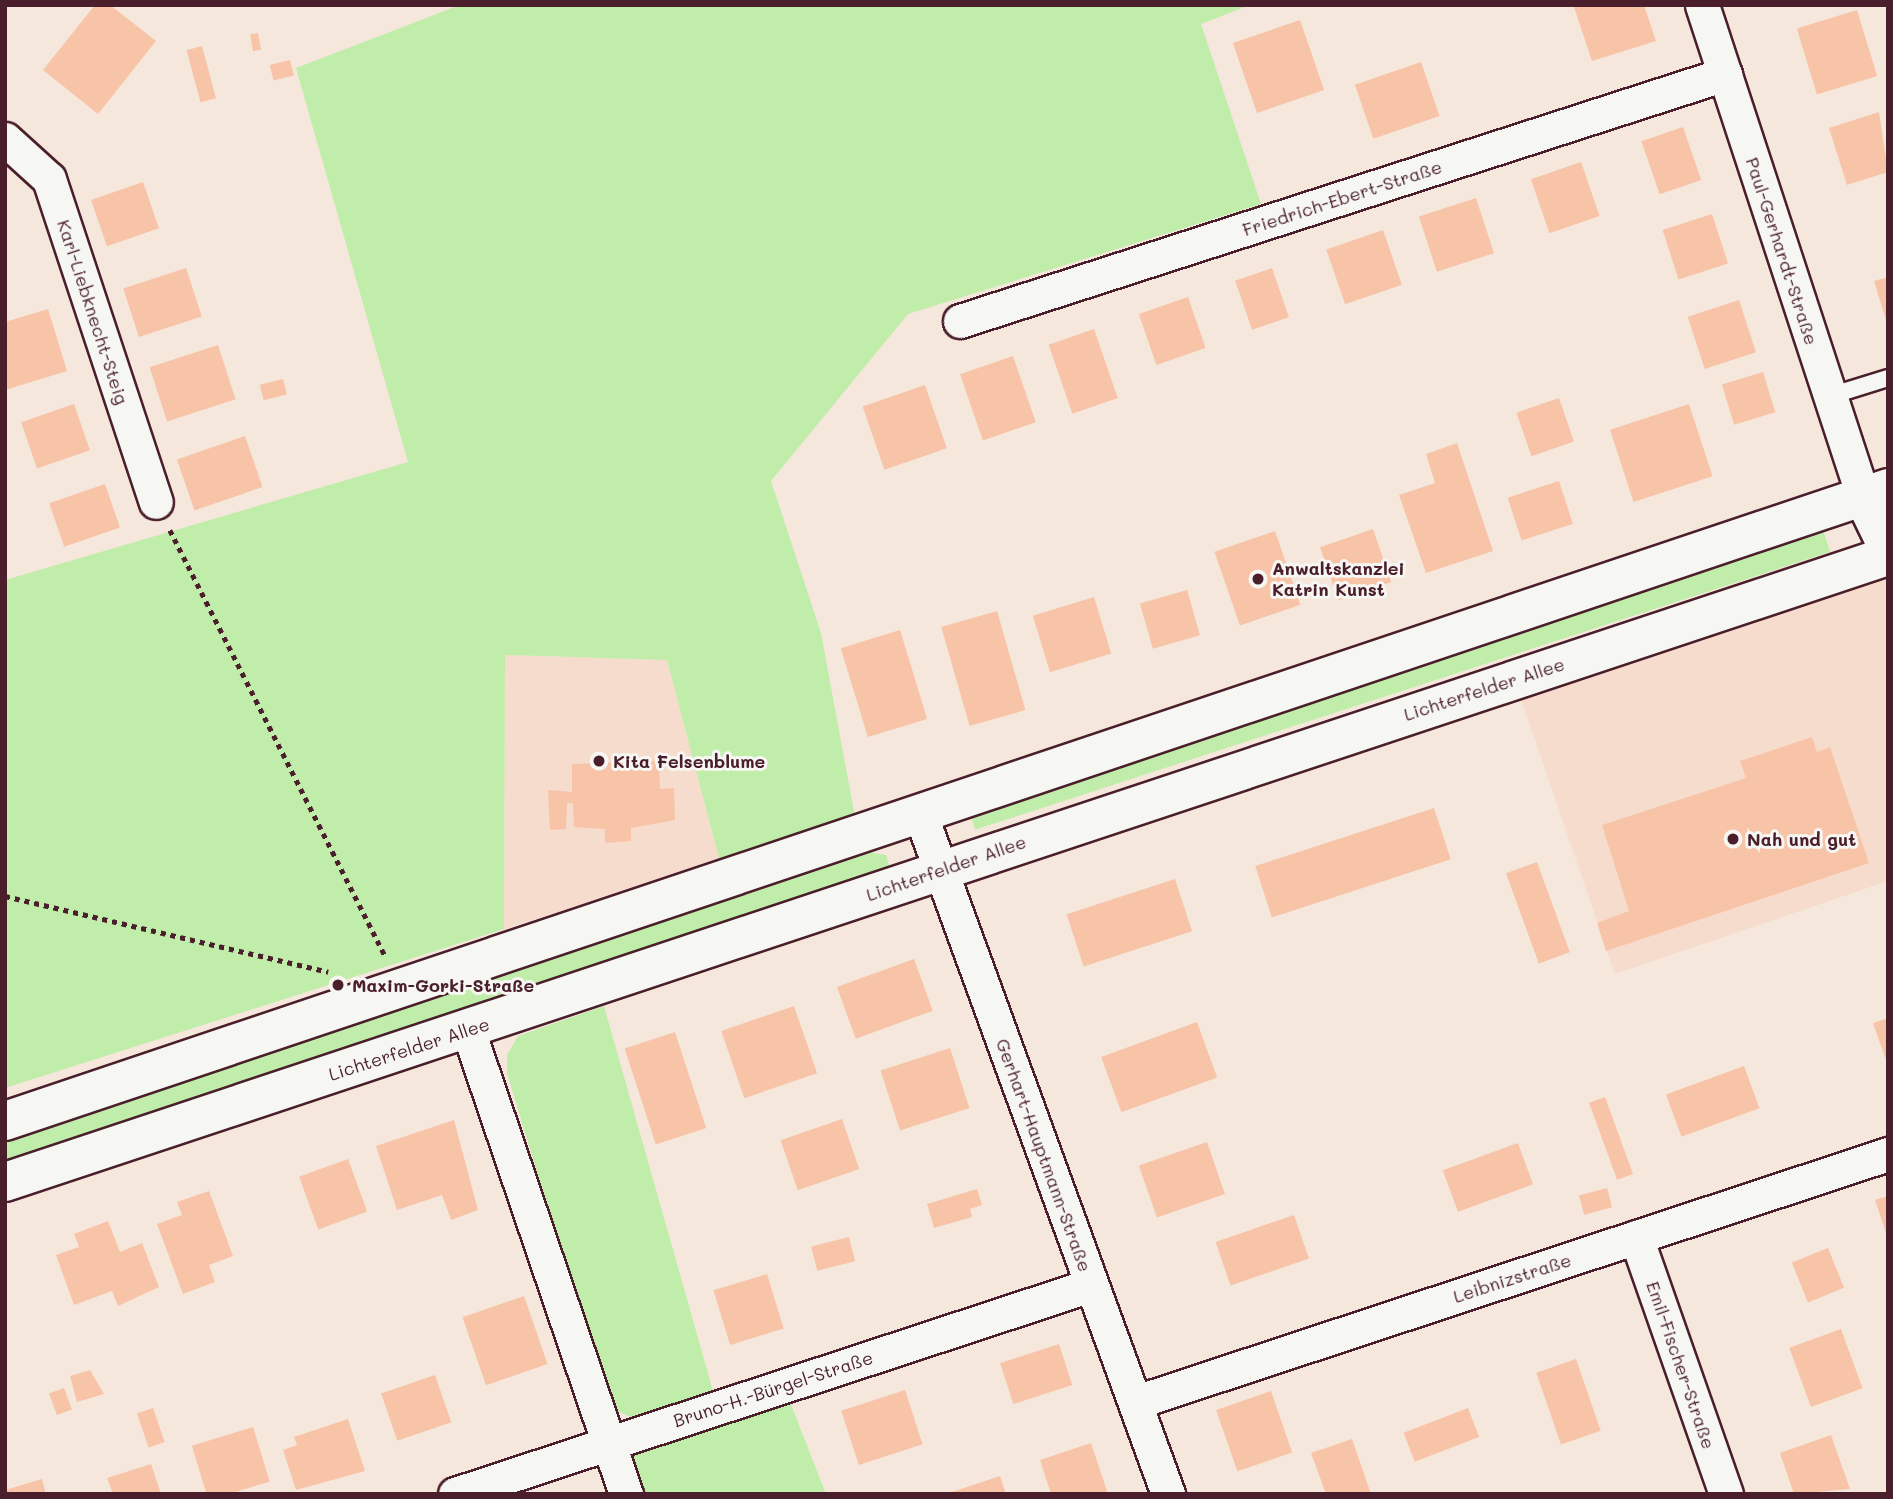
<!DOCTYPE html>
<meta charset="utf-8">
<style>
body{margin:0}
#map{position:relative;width:1893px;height:1499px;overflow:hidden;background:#f6e7dc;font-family:Mali,sans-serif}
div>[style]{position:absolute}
.built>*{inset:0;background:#f6dccc}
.green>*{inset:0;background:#c1edaa;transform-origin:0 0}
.building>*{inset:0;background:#f7c4a8;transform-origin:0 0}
.path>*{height:4.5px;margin-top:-2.25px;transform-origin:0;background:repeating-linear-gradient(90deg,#4a1f2b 0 5px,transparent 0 10px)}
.roads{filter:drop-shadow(2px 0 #4a1f2b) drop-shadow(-2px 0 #4a1f2b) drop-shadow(0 2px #4a1f2b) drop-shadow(0 -2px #4a1f2b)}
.service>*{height:16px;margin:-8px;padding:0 8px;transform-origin:8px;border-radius:8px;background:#f6f6f2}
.minor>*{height:33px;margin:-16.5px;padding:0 16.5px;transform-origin:16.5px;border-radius:16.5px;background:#f6f6f2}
.secondary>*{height:38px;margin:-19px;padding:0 19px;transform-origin:19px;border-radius:19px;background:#f6f6f2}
.dots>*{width:19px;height:19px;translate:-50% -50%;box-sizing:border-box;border:4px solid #f6f6f2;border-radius:50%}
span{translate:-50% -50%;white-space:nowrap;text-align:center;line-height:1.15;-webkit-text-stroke:6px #f6f6f2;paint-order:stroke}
.street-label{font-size:18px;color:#4a1f2b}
.poi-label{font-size:18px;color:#4a1f2b;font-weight:700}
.left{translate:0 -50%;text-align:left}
.frame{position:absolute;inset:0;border:7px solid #4a1f2b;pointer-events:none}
</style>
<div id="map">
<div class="built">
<div style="clip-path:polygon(1888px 579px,1888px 881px,1615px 974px,1520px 696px)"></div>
<div style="clip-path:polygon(505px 655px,667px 660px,720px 862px,504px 929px)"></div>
</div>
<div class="green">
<div style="clip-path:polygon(460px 5px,1250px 5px,1201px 24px,1261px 204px,908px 314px,771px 481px,821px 633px,855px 817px,720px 862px,667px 660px,505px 655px,504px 929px,5px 1088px,5px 580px,408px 462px,296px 68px)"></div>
<div style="left:1823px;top:530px;width:23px;height:899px;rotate:72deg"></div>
<div style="clip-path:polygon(860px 851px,886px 855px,890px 868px,5px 1160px,5px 1136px)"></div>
<div style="clip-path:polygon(604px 1006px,713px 1391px,633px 1418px,608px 1407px,507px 1073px,507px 1055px,518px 1036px)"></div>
<div style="clip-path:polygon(788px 1397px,826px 1494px,637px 1494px,627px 1467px,633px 1449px)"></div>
</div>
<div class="building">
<div style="clip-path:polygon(95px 5px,110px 5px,156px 41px,98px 114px,43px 70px)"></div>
<div style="clip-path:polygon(1581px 5px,1644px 5px,1656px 41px,1592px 61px,1574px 7px)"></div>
<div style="left:1857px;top:10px;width:69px;height:63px;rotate:73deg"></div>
<div style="left:1300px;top:20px;width:74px;height:71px;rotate:71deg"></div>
<div style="left:258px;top:33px;width:17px;height:8px;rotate:80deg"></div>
<div style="left:202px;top:46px;width:54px;height:16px;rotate:75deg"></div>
<div style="left:290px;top:60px;width:16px;height:21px;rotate:76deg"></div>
<div style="left:1421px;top:62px;width:57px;height:70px;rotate:71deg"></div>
<div style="clip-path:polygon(1879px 112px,1888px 172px,1847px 185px,1829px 128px)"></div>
<div style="left:1683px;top:127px;width:56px;height:44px;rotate:71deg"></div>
<div style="left:1581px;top:162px;width:57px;height:53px;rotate:71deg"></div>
<div style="left:143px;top:182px;width:49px;height:55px;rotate:71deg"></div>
<div style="left:1476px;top:198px;width:58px;height:60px;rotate:72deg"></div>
<div style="left:1712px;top:214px;width:52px;height:52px;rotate:72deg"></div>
<div style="left:1383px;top:230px;width:58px;height:60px;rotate:71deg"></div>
<div style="left:186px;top:268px;width:51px;height:66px;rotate:72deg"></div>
<div style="left:1272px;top:268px;width:52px;height:39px;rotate:71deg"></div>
<div style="clip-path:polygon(1888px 277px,1888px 323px,1887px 323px,1874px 281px)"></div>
<div style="left:1188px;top:297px;width:54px;height:52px;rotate:71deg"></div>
<div style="left:1739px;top:300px;width:55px;height:54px;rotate:72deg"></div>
<div style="clip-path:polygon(48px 309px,67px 371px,5px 390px,5px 322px)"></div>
<div style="left:1094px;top:329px;width:73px;height:48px;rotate:71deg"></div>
<div style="left:218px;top:345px;width:57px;height:72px;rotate:72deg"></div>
<div style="left:1013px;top:356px;width:70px;height:56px;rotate:71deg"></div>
<div style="left:1763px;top:372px;width:42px;height:43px;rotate:73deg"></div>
<div style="left:283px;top:379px;width:16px;height:24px;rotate:76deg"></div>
<div style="left:925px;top:385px;width:67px;height:66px;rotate:71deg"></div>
<div style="left:1559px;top:398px;width:46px;height:45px;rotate:71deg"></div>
<div style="left:74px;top:404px;width:49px;height:56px;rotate:71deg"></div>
<div style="left:1689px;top:404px;width:76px;height:83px;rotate:72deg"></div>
<div style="left:245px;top:436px;width:54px;height:72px;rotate:71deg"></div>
<div style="clip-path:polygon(1457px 443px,1493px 551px,1426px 573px,1399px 495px,1435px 483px,1426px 454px)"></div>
<div style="left:1559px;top:481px;width:45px;height:54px;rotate:72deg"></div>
<div style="left:105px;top:484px;width:46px;height:59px;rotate:71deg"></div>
<div style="left:1373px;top:529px;width:56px;height:56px;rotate:71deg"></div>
<div style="left:1275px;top:531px;width:78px;height:64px;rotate:71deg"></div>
<div style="left:1187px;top:590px;width:47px;height:49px;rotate:74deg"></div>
<div style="left:1094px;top:597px;width:59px;height:64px;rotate:73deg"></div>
<div style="left:997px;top:611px;width:103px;height:58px;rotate:74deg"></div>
<div style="left:900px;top:630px;width:93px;height:62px;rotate:73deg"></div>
<div style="clip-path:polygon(1812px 737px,1817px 752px,1830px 747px,1869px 863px,1606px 951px,1597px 923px,1629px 911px,1602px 825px,1746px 778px,1740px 761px)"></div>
<div style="clip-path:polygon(659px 761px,660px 789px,674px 788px,675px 820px,631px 828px,631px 841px,605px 843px,605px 829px,574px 827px,573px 803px,567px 803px,566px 829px,550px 830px,548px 790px,572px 792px,572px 764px)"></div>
<div style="left:1434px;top:808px;width:54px;height:188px;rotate:72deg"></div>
<div style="left:1537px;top:862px;width:96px;height:33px;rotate:70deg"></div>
<div style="left:1175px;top:879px;width:55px;height:114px;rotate:72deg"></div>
<div style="left:914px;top:959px;width:55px;height:82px;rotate:70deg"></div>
<div style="left:794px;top:1006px;width:71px;height:77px;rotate:71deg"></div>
<div style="clip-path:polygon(1888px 1018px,1888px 1063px,1887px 1063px,1873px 1023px)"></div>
<div style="left:1197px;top:1022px;width:59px;height:102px;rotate:70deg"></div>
<div style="left:675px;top:1032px;width:101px;height:53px;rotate:72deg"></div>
<div style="left:950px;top:1048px;width:63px;height:73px;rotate:72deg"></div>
<div style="left:1744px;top:1066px;width:45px;height:83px;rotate:70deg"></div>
<div style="left:1605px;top:1097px;width:82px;height:17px;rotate:70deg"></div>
<div style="left:842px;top:1119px;width:53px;height:65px;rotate:71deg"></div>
<div style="clip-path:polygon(454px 1120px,478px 1210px,451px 1220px,442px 1195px,397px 1210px,376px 1146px)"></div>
<div style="left:1207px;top:1142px;width:55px;height:72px;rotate:71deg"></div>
<div style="left:1518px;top:1143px;width:44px;height:80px;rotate:70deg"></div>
<div style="left:348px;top:1159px;width:56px;height:52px;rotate:70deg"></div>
<div style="left:1607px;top:1188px;width:20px;height:29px;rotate:75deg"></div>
<div style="clip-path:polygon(977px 1189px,982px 1205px,970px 1209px,972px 1217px,934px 1228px,927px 1204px)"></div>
<div style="clip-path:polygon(209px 1191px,233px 1256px,209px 1265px,215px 1282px,183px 1294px,157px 1224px,182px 1215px,177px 1202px)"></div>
<div style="clip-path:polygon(1888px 1196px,1888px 1236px,1887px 1236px,1875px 1200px)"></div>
<div style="left:1294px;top:1215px;width:46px;height:83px;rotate:71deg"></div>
<div style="clip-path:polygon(108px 1221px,120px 1252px,142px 1243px,159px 1287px,118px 1306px,112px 1291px,74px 1305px,56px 1255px,79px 1247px,74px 1234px)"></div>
<div style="left:849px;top:1237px;width:25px;height:39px;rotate:76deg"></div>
<div style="left:1828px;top:1248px;width:43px;height:39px;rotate:68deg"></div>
<div style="left:767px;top:1274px;width:57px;height:56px;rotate:73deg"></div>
<div style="left:524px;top:1296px;width:72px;height:65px;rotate:71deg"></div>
<div style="left:1841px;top:1329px;width:63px;height:55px;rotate:70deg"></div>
<div style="left:1059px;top:1344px;width:43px;height:62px;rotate:72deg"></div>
<div style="left:1576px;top:1359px;width:76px;height:42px;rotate:71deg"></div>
<div style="clip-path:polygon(90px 1370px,104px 1394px,77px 1402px,70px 1376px)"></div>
<div style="left:435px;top:1375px;width:50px;height:57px;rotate:71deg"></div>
<div style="left:64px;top:1388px;width:23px;height:16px;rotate:70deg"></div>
<div style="left:905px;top:1390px;width:57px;height:67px;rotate:72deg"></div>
<div style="left:1271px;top:1391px;width:65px;height:58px;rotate:71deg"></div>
<div style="left:153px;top:1408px;width:36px;height:17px;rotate:71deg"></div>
<div style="left:1468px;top:1408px;width:31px;height:69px;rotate:69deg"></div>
<div style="clip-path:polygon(348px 1419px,365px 1471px,296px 1490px,283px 1450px,297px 1445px,294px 1437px)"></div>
<div style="left:253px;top:1427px;width:57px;height:64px;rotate:73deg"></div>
<div style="clip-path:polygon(1831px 1435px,1850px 1489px,1794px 1494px,1780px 1453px)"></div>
<div style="clip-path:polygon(1352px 1439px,1371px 1494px,1326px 1494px,1311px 1453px)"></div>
<div style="clip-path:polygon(1091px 1443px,1108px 1494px,1051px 1494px,1040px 1460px)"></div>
<div style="clip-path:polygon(151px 1464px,161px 1494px,113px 1494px,107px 1478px)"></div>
<div style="clip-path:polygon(1000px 1476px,1006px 1494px,949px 1494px,949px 1493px)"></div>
<div style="clip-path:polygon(42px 1479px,46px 1494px,5px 1494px,5px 1490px)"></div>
</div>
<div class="path">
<div style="left:170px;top:530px;width:479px;rotate:63.2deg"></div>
<div style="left:5px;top:896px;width:332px;rotate:13.2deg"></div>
</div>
<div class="roads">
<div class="service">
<div style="left:1830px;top:396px;width:61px;rotate:-17.2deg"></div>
</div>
<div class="minor">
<div style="left:1702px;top:5px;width:517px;rotate:71.85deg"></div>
<div style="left:5px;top:139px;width:59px;rotate:42.3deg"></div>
<div style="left:49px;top:179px;width:340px;rotate:71.7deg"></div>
<div style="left:960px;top:321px;width:804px;rotate:-17.89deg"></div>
<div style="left:921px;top:816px;width:722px;rotate:69.98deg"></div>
<div style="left:468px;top:1030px;width:490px;rotate:71.2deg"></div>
<div style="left:1636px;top:1237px;width:272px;rotate:70.7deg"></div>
<div style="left:1136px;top:1402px;width:792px;rotate:-18.25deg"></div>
<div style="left:455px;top:1494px;width:669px;rotate:-18.19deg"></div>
</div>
<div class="secondary">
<div style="left:1863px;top:496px;width:58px;rotate:64.3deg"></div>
<div style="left:5px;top:1121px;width:1987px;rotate:-18.58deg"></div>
<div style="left:5px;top:1182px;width:1984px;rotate:-18.39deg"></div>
</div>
</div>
<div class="dots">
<div style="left:1258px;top:579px;background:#4a1f2b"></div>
<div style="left:599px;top:761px;background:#4a1f2b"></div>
<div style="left:1733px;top:839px;background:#4a1f2b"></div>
<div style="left:338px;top:985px;background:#4a1f2b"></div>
</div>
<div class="street-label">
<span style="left:1342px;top:198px;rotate:-18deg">Friedrich-Ebert-Straße</span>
<span style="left:1782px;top:251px;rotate:72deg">Paul-Gerhardt-Straße</span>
<span style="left:93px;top:312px;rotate:72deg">Karl-Liebknecht-Steig</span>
<span style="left:1484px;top:689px;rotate:-18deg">Lichterfelder Allee</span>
<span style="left:946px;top:868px;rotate:-19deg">Lichterfelder Allee</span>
<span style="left:409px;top:1049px;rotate:-18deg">Lichterfelder Allee</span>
<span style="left:1044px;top:1155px;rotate:70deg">Gerhart-Hauptmann-Straße</span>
<span style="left:1512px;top:1278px;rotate:-18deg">Leibnizstraße</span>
<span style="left:1681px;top:1365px;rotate:71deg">Emil-Fischer-Straße</span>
<span style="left:773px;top:1389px;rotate:-18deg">Bruno-H.-Bürgel-Straße</span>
</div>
<div class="poi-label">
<span class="left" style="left:1272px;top:579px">Anwaltskanzlei<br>Katrin Kunst</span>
<span class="left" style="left:613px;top:761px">Kita Felsenblume</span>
<span class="left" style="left:1747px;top:839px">Nah und gut</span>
<span class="left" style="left:352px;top:985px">Maxim-Gorki-Straße</span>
</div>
<div class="frame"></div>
</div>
